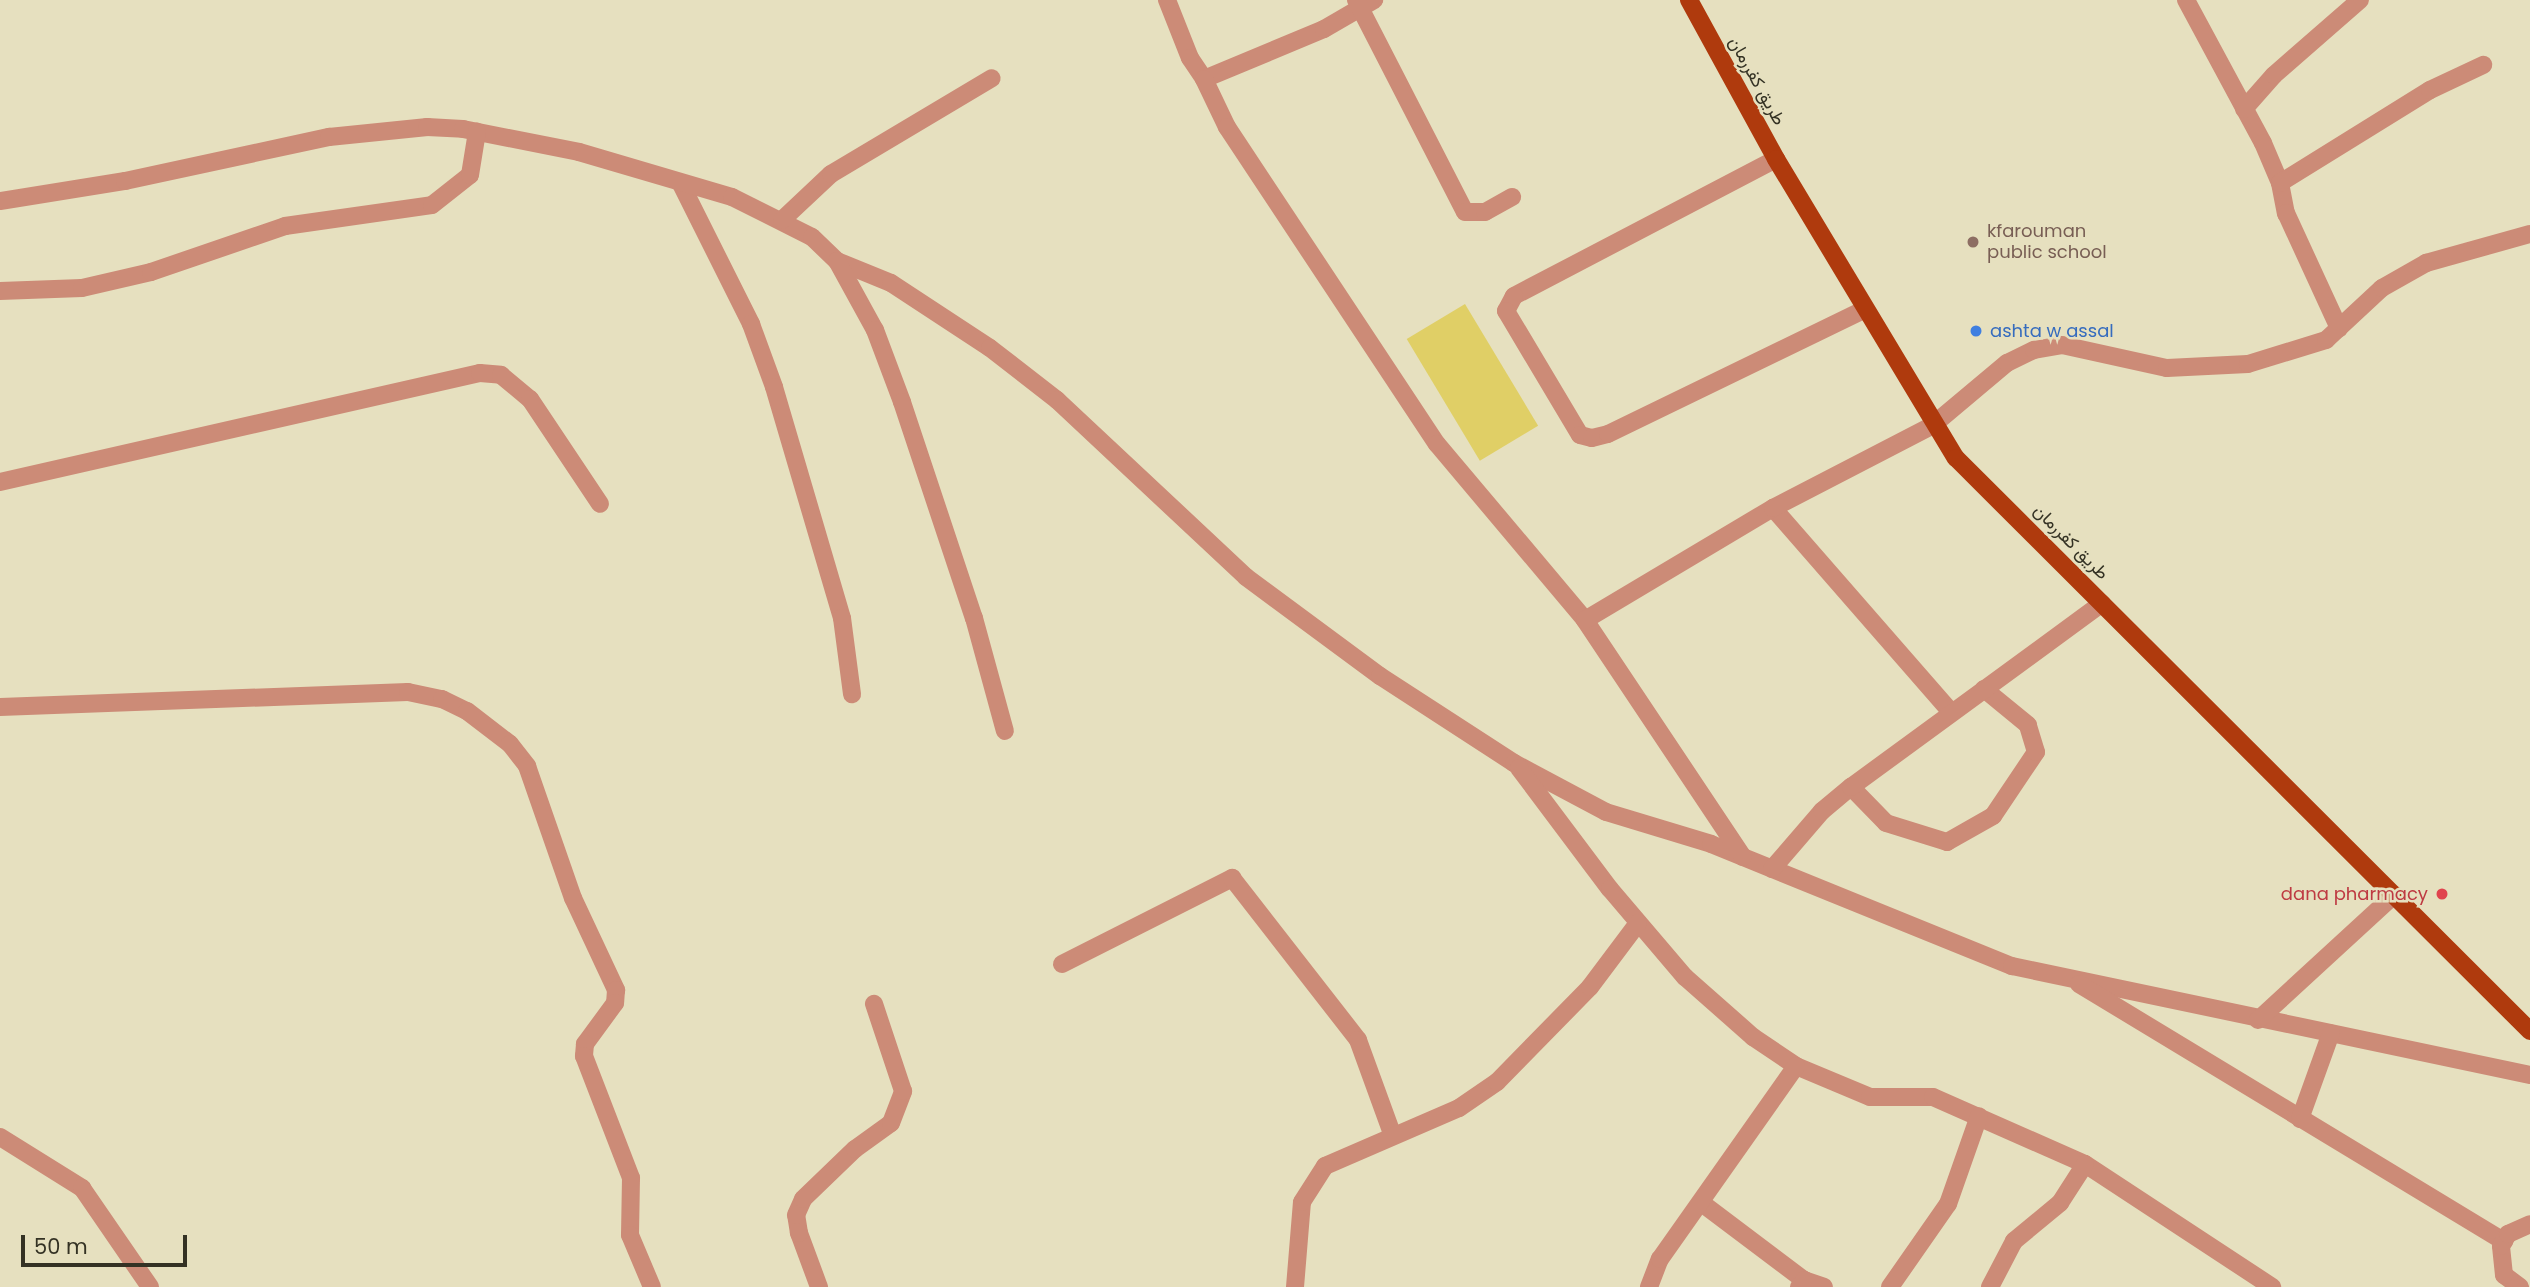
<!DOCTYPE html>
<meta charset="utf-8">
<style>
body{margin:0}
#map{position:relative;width:2530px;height:1287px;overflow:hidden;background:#e6e0bf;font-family:Poppins,Vazirmatn,sans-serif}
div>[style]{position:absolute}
.green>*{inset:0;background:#e0cf66;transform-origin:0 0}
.minor>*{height:18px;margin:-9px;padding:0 9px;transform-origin:9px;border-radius:9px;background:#cc8b77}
.major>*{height:18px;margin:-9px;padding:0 9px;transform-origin:9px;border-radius:9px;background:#af3a0d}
.dots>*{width:19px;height:19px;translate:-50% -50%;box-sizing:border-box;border:4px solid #e6e0bf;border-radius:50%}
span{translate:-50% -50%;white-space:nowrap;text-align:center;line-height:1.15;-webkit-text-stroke:5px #e6e0bf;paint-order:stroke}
.street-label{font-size:18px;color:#343224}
.education-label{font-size:18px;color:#785e54}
.left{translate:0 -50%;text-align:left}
.shop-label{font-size:18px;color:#366cbe}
.health-label{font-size:18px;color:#be3a42}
.right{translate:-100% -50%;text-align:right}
.scale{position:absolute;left:21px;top:1235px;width:166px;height:32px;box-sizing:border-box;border:4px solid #343224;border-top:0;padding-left:9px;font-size:21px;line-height:24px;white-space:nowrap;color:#343224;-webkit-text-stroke:5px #e6e0bf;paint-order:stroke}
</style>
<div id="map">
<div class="green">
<div style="left:1465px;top:304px;width:142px;height:68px;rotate:59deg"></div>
</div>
<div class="minor">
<div style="left:1167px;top:0;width:62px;rotate:68.4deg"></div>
<div style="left:1190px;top:58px;width:25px;rotate:56deg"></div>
<div style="left:1204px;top:79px;width:130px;rotate:-22.6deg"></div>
<div style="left:1324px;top:29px;width:58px;rotate:-30.1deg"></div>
<div style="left:1356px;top:0;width:238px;rotate:62.8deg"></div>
<div style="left:1465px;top:212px;width:20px"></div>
<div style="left:1485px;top:212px;width:31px;rotate:-29deg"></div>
<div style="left:2186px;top:0;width:162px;rotate:61.7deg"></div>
<div style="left:2263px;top:143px;width:43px;rotate:67deg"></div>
<div style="left:2280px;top:183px;width:31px;rotate:79deg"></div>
<div style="left:2286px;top:213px;width:127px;rotate:65.3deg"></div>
<div style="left:1204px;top:79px;width:53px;rotate:64.4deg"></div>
<div style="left:1227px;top:127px;width:380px;rotate:56.5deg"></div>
<div style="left:1437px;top:444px;width:230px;rotate:49.9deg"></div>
<div style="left:2244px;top:109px;width:45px;rotate:-48.6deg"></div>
<div style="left:2274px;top:75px;width:114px;rotate:-41.1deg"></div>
<div style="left:1776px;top:159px;width:296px;rotate:152.4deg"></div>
<div style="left:1514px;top:296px;width:17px;rotate:118deg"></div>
<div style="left:1506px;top:311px;width:144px;rotate:59.2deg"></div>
<div style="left:1580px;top:435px;width:12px;rotate:14deg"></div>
<div style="left:1592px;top:438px;width:16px;rotate:-14deg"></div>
<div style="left:1608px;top:434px;width:286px;rotate:-25.9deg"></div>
<div style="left:2280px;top:183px;width:176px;rotate:-31.8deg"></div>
<div style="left:2430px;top:90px;width:59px;rotate:-25.3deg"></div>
<div style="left:681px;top:184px;width:157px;rotate:63.4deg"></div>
<div style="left:751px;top:324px;width:67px;rotate:69.9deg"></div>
<div style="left:774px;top:387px;width:241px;rotate:73.6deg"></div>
<div style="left:842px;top:618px;width:77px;rotate:82.5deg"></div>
<div style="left:0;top:201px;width:127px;rotate:-9.1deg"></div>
<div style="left:125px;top:181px;width:209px;rotate:-12.2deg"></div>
<div style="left:329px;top:137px;width:99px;rotate:-5.8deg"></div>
<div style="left:427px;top:127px;width:36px;rotate:3deg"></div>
<div style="left:463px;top:129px;width:118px;rotate:11.2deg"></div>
<div style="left:579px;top:152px;width:159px;rotate:16.4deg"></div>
<div style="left:732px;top:197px;width:89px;rotate:26.6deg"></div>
<div style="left:812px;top:237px;width:35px;rotate:44deg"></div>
<div style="left:837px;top:261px;width:58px;rotate:22.2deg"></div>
<div style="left:891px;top:283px;width:118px;rotate:33.3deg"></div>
<div style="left:990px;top:348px;width:85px;rotate:37.8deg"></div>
<div style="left:1057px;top:400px;width:259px;rotate:43.1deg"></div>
<div style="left:1246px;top:577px;width:167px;rotate:36.5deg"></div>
<div style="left:1380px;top:676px;width:160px;rotate:33deg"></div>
<div style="left:1514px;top:763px;width:104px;rotate:28deg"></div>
<div style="left:1606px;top:812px;width:110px;rotate:16.9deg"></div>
<div style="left:1711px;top:844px;width:325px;rotate:22.1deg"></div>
<div style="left:2012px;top:966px;width:529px;rotate:11.88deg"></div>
<div style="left:782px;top:220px;width:67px;rotate:-43.2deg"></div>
<div style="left:831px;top:174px;width:187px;rotate:-30.8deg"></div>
<div style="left:837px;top:261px;width:79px;rotate:61.2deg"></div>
<div style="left:875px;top:330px;width:77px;rotate:69.4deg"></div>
<div style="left:902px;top:402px;width:228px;rotate:71.6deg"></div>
<div style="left:974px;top:618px;width:117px;rotate:74.7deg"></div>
<div style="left:0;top:291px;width:82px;rotate:-2.1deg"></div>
<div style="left:82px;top:288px;width:71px;rotate:-13.1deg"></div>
<div style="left:151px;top:272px;width:142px;rotate:-18.9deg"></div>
<div style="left:285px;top:226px;width:148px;rotate:-8.1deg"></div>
<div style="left:432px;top:205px;width:48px;rotate:-38.3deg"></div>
<div style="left:470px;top:175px;width:44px;rotate:-80.8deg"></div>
<div style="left:0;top:482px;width:492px;rotate:-12.8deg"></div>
<div style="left:480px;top:373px;width:21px;rotate:5deg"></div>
<div style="left:501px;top:375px;width:38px;rotate:40deg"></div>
<div style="left:530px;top:399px;width:126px;rotate:56.3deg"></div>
<div style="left:1773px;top:508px;width:271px;rotate:48.9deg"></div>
<div style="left:0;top:707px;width:408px;rotate:-2.1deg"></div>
<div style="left:408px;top:692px;width:35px;rotate:12deg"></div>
<div style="left:442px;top:699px;width:28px;rotate:26deg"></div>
<div style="left:467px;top:711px;width:54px;rotate:37.5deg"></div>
<div style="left:510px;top:744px;width:28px;rotate:52deg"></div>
<div style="left:527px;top:766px;width:140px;rotate:70.8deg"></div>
<div style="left:573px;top:898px;width:102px;rotate:64.9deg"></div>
<div style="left:616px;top:990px;width:13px;rotate:94deg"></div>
<div style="left:615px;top:1003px;width:51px;rotate:126.2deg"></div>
<div style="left:585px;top:1044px;width:12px;rotate:95deg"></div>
<div style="left:584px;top:1056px;width:131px;rotate:68.9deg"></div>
<div style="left:631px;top:1178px;width:57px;rotate:91deg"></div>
<div style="left:630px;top:1235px;width:56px;rotate:67.1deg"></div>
<div style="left:1519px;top:768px;width:151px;rotate:53.1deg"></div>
<div style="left:1610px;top:889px;width:116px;rotate:49.6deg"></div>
<div style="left:1685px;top:977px;width:91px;rotate:41.4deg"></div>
<div style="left:1753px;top:1037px;width:52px;rotate:34deg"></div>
<div style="left:1796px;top:1066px;width:80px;rotate:22.7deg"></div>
<div style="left:1870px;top:1097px;width:63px"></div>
<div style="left:1933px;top:1097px;width:166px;rotate:23.8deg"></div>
<div style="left:2085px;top:1164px;width:224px;rotate:33.3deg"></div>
<div style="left:1851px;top:787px;width:50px;rotate:45.8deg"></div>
<div style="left:1886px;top:823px;width:64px;rotate:17.3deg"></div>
<div style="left:1947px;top:842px;width:53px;rotate:-29.5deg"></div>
<div style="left:1993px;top:816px;width:77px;rotate:-56.1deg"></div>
<div style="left:2036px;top:752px;width:28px;rotate:-107deg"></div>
<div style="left:2028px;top:725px;width:57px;rotate:-140.7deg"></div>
<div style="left:1743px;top:857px;width:285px;rotate:-123.7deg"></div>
<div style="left:1585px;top:620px;width:219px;rotate:-30.8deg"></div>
<div style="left:1773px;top:508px;width:180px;rotate:-27.4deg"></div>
<div style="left:1933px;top:425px;width:97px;rotate:-40deg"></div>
<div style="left:2007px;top:363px;width:30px;rotate:-26deg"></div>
<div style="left:2034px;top:350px;width:28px;rotate:-10deg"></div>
<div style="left:2062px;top:345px;width:107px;rotate:12.4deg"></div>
<div style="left:2167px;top:368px;width:81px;rotate:-2.8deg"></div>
<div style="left:2248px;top:364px;width:82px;rotate:-17.1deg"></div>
<div style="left:2326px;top:340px;width:76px;rotate:-42.9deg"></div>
<div style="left:2382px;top:288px;width:51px;rotate:-29.6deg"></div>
<div style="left:2426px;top:263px;width:108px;rotate:-15.6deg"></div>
<div style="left:1772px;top:869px;width:77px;rotate:-49.2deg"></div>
<div style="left:1822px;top:811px;width:38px;rotate:-40deg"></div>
<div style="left:1851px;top:787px;width:311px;rotate:-36.2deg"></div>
<div style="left:1062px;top:964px;width:191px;rotate:-26.8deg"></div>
<div style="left:1232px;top:878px;width:205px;rotate:52.1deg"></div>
<div style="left:1358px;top:1040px;width:102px;rotate:70deg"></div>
<div style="left:2079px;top:984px;width:497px;rotate:31.2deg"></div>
<div style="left:2258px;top:1020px;width:185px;rotate:-42.6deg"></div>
<div style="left:2300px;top:1119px;width:91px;rotate:-70.2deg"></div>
<div style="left:0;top:1137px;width:97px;rotate:31.9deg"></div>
<div style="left:82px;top:1188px;width:120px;rotate:55.5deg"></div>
<div style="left:1703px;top:1204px;width:126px;rotate:37deg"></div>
<div style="left:819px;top:1287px;width:58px;rotate:-110.3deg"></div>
<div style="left:799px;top:1233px;width:18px;rotate:-99deg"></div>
<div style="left:796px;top:1215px;width:17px;rotate:-66deg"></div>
<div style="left:803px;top:1199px;width:72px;rotate:-43.9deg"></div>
<div style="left:855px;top:1149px;width:44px;rotate:-35.8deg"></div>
<div style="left:891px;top:1123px;width:34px;rotate:-69deg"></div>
<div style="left:903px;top:1091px;width:92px;rotate:-108.4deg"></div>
<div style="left:1295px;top:1287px;width:85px;rotate:-85.3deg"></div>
<div style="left:1302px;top:1202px;width:43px;rotate:-57.4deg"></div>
<div style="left:1325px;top:1166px;width:146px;rotate:-23.4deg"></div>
<div style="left:1459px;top:1108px;width:46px;rotate:-34.4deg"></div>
<div style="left:1497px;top:1082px;width:133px;rotate:-45.6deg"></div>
<div style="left:1590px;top:987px;width:80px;rotate:-53.1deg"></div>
<div style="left:1649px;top:1287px;width:30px;rotate:-69deg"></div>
<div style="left:1660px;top:1259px;width:236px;rotate:-54.8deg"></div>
<div style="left:1799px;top:1287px;width:9px;rotate:-54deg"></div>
<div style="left:1804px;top:1280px;width:21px;rotate:19deg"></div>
<div style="left:1890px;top:1287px;width:101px;rotate:-55.1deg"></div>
<div style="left:1948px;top:1204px;width:93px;rotate:-70.6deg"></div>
<div style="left:1990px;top:1287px;width:52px;rotate:-62.4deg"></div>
<div style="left:2014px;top:1241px;width:60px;rotate:-39.6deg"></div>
<div style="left:2060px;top:1203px;width:46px;rotate:-57.3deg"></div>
<div style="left:2520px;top:1287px;width:20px;rotate:-143deg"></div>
<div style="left:2504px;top:1275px;width:29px;rotate:-96deg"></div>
<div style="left:2501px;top:1246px;width:14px;rotate:-60deg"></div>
<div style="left:2508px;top:1234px;width:24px;rotate:-24deg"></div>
</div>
<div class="major">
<div style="left:1689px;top:0;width:181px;rotate:61.3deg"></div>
<div style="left:1776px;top:159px;width:349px;rotate:59deg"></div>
<div style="left:1956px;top:458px;width:811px;rotate:44.95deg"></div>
</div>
<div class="dots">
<div style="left:1973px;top:242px;background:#8d6e63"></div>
<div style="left:1976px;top:331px;background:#3f7fe0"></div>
<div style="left:2442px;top:894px;background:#e0444e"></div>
</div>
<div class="street-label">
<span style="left:1757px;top:81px;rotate:61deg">طريق كفررمان</span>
<span style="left:2071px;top:542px;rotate:45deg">طريق كفررمان</span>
</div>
<div class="education-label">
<span class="left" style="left:1987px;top:242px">kfarouman<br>public school</span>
</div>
<div class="shop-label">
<span class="left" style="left:1990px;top:331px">ashta w assal</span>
</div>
<div class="health-label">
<span class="right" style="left:2428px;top:894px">dana pharmacy</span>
</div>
<div class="scale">50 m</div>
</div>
